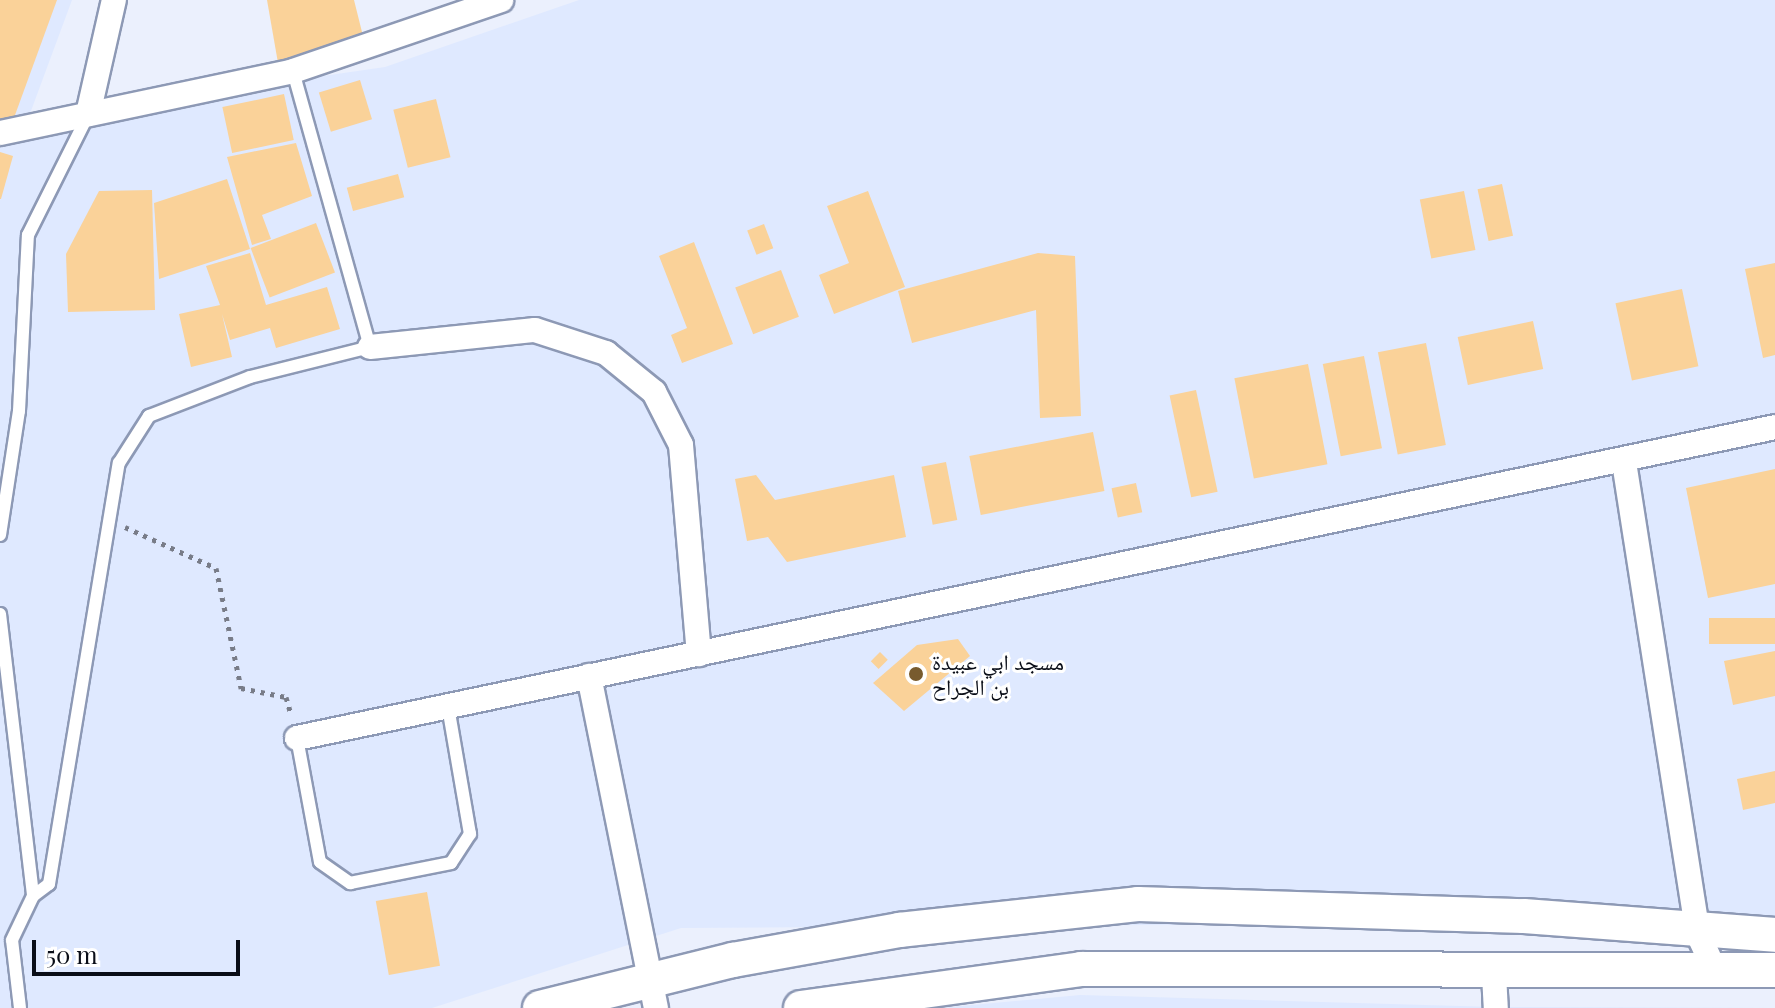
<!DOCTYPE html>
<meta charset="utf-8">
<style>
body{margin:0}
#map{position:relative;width:1775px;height:1008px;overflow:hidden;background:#ebf0fd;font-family:"Playfair Display","Noto Naskh Arabic",serif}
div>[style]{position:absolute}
.built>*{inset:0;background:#dfe9ff}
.building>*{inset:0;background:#fad299;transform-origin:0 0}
.path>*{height:5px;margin-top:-2.5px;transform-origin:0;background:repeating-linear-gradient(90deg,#787c88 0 4px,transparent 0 10px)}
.roads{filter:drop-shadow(2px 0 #8d99b5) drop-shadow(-2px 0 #8d99b5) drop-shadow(0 2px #8d99b5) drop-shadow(0 -2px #8d99b5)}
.lane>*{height:12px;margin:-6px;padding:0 6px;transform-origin:6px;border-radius:6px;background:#fff}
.street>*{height:24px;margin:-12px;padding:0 12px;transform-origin:12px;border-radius:12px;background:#fff}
.secondary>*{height:34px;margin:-17px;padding:0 17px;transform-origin:17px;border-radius:17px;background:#fff}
.dots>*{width:22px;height:22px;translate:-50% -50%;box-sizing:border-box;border:4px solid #fff;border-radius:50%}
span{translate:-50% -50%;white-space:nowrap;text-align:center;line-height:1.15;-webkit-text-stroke:6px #fff;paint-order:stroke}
.poi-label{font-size:22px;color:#090d17}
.left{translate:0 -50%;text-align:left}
.scale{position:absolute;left:32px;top:940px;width:208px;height:36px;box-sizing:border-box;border:4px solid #090d17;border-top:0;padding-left:10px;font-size:24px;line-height:28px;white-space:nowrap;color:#090d17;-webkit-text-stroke:6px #fff;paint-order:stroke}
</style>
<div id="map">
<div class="built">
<div style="clip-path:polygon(0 0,72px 0,28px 119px,385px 67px,579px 0,1775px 0,1775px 921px,681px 928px,432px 1008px,0 1008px)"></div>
<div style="clip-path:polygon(1080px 995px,1494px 1007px,1775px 1008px,939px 1008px)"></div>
</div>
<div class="building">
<div style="clip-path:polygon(0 0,57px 0,11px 126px,0 128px)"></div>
<div style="clip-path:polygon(267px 0,354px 0,364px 40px,278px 63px)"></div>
<div style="left:360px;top:80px;width:41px;height:43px;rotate:73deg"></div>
<div style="left:284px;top:94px;width:47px;height:63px;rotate:78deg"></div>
<div style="left:436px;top:99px;width:60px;height:44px;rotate:76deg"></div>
<div style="clip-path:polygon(296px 143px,312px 196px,262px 215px,271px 239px,252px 245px,227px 157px)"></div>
<div style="clip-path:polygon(0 152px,13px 156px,1px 199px,0 199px)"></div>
<div style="left:398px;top:174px;width:24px;height:53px;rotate:75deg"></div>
<div style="clip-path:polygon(227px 179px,250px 249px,159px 279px,154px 203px)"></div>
<div style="left:1502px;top:184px;width:53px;height:25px;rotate:78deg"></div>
<div style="clip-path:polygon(152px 190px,155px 310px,68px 312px,66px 254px,99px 191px)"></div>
<div style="clip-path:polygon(868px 191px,905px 287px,834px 314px,819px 275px,849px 263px,827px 206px)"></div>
<div style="left:1464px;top:191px;width:60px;height:45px;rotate:79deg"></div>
<div style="left:316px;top:223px;width:53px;height:70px;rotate:69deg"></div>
<div style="left:764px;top:224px;width:26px;height:18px;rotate:69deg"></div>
<div style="clip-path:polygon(694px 242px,733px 344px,682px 363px,671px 335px,687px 328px,659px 256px)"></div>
<div style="clip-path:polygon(250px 253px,266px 305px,327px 287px,340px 329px,276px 348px,270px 328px,230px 340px,222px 314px,232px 357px,191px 367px,179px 314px,220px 305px,206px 266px)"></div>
<div style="clip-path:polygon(1038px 253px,1075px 256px,1081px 416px,1040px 418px,1036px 310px,912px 343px,898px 291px)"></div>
<div style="clip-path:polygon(1775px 263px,1775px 355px,1763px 358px,1745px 269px)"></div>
<div style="left:781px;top:270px;width:50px;height:49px;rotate:69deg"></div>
<div style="left:1682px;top:289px;width:79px;height:68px;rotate:78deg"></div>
<div style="left:1533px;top:321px;width:49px;height:77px;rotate:78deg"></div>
<div style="left:1426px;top:343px;width:104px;height:49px;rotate:79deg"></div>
<div style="left:1364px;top:356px;width:94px;height:42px;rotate:79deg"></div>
<div style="left:1308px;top:364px;width:102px;height:75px;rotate:79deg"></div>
<div style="left:1196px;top:390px;width:104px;height:27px;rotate:78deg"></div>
<div style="left:1093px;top:432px;width:60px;height:126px;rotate:79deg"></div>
<div style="left:946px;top:462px;width:59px;height:25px;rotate:79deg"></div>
<div style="clip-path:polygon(1775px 469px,1775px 584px,1708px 598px,1686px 488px)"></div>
<div style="clip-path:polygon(756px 475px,775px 500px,894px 475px,906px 537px,787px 562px,768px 537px,747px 541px,735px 479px)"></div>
<div style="left:1136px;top:483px;width:30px;height:25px;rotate:78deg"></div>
<div style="left:1775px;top:618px;width:26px;height:66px;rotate:90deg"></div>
<div style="clip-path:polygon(958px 639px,970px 656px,904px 711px,873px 683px,917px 645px)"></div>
<div style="clip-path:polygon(1775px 651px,1775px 696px,1733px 705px,1724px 661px)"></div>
<div style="left:880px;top:652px;width:11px;height:13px;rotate:45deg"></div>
<div style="clip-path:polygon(1775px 771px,1775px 803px,1743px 810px,1737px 779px)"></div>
<div style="left:427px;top:892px;width:75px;height:52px;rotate:80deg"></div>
</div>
<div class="path">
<div style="left:125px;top:527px;width:100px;rotate:24.3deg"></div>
<div style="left:216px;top:568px;width:123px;rotate:78.2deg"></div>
<div style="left:241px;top:688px;width:46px;rotate:11.3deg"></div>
<div style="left:286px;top:697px;width:18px;rotate:74deg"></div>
</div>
<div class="roads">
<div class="lane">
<div style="left:0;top:535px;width:125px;rotate:-81.3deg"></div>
<div style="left:19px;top:411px;width:176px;rotate:-87.1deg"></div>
<div style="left:28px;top:235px;width:134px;rotate:-63.4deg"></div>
<div style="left:0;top:614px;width:284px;rotate:83.3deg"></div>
<div style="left:33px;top:896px;width:20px;rotate:-37deg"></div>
<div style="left:49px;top:884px;width:427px;rotate:-80.6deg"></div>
<div style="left:119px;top:463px;width:56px;rotate:-57.4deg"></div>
<div style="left:149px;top:416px;width:108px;rotate:-21.1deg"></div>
<div style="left:250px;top:377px;width:124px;rotate:-14deg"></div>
<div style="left:370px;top:347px;width:287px;rotate:-105.6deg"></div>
<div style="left:297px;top:738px;width:126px;rotate:79.5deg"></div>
<div style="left:320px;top:862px;width:37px;rotate:35deg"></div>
<div style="left:350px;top:883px;width:103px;rotate:-11.2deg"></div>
<div style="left:451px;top:863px;width:35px;rotate:-57deg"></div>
<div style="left:470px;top:834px;width:130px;rotate:-99.8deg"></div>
<div style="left:20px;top:1008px;width:68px;rotate:-96.7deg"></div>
<div style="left:12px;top:940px;width:49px;rotate:-64.5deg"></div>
</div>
<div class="street">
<div style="left:88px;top:114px;width:117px;rotate:-77.2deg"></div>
<div style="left:0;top:133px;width:299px;rotate:-11.9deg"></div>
<div style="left:293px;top:71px;width:220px;rotate:-18.8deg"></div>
<div style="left:370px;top:347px;width:166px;rotate:-5.9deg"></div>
<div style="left:535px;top:330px;width:75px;rotate:17.9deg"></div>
<div style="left:606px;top:353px;width:62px;rotate:39.1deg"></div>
<div style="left:654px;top:392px;width:59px;rotate:63deg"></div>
<div style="left:681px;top:445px;width:210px;rotate:85.1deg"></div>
<div style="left:1624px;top:462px;width:478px;rotate:81.1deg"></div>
<div style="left:1698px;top:934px;width:40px;rotate:65deg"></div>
<div style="left:589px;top:676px;width:339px;rotate:78.6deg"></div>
<div style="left:297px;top:738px;width:1510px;rotate:-11.88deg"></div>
<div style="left:1494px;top:974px;width:34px;rotate:87deg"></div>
</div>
<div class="secondary">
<div style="left:540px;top:1008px;width:199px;rotate:-14deg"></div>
<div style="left:733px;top:960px;width:169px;rotate:-10.2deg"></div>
<div style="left:899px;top:930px;width:240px;rotate:-6.2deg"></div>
<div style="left:1138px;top:904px;width:386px;rotate:1.8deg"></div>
<div style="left:1524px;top:916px;width:252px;rotate:4.3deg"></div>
<div style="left:801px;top:1008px;width:283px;rotate:-7.9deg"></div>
<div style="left:1081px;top:969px;width:694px;rotate:0.08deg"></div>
</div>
</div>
<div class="dots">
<div style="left:916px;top:674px;background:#785b2e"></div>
</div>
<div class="poi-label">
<span class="left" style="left:932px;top:674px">مسجد ابي عبيدة<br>بن الجراح</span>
</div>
<div class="scale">50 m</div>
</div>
